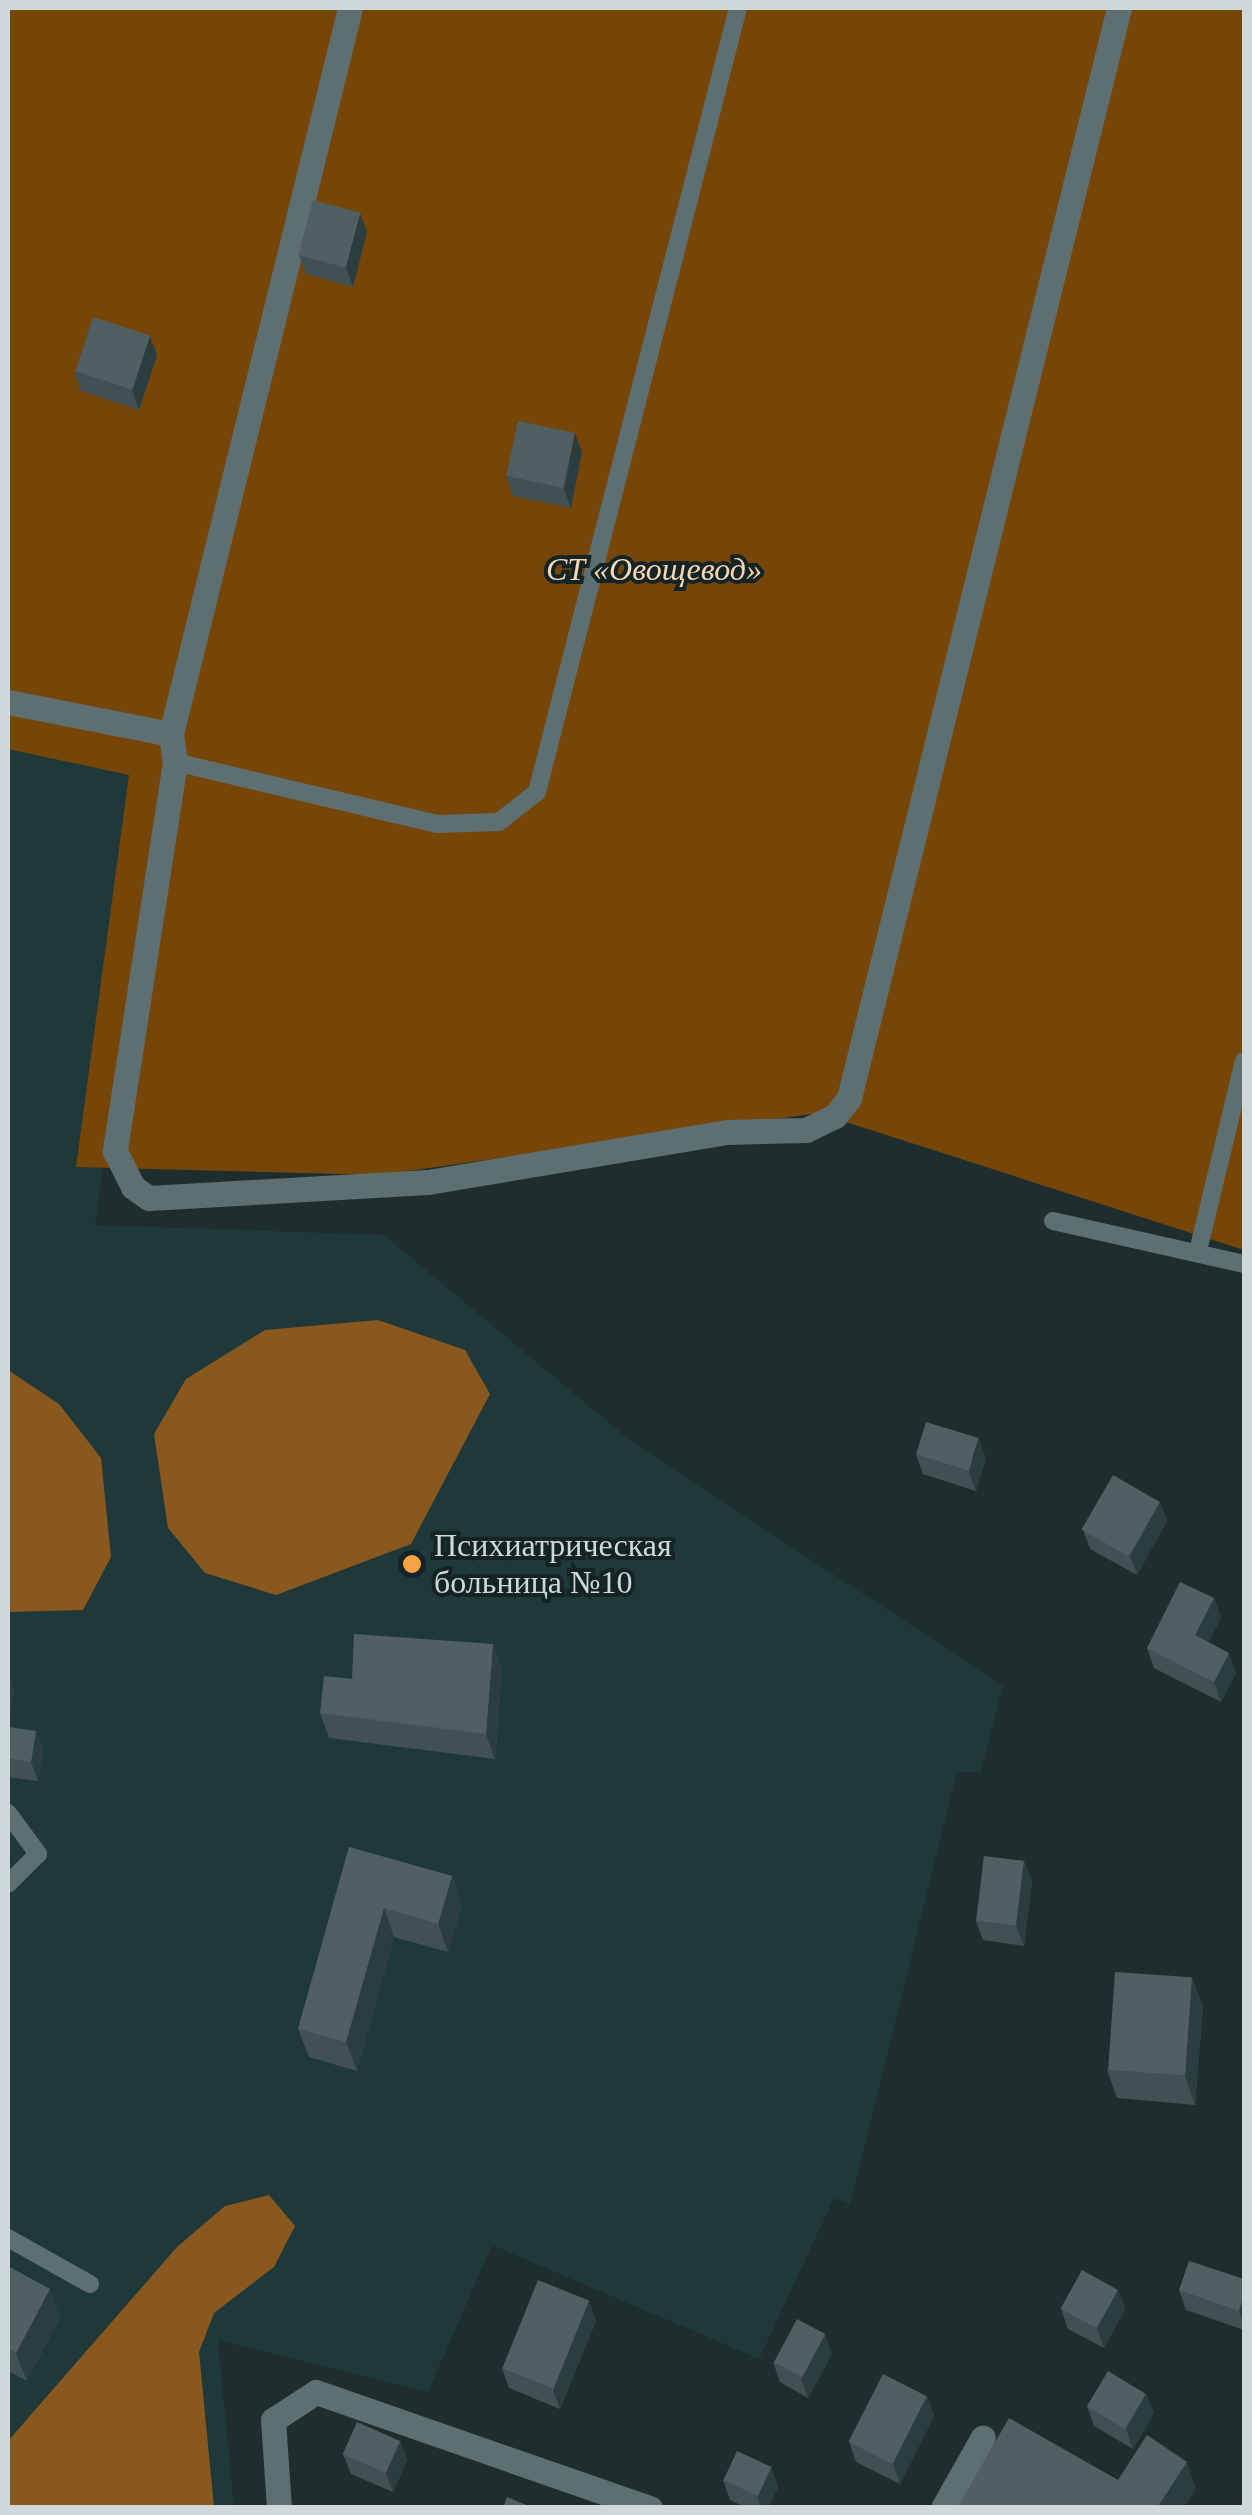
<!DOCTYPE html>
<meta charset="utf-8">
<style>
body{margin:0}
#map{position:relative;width:1252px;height:2515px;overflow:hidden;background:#1e2e2f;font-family:Georgia,serif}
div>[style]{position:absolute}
.built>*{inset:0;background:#1f383a}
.green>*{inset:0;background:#754608}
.forest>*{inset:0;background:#88581f}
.lane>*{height:18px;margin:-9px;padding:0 9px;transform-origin:9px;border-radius:9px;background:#5d6f70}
.street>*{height:25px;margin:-12.5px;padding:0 12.5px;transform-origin:12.5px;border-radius:12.5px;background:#5d6f70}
.wall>*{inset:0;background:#415153}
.shaded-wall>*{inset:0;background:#2c3d3f}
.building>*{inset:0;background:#506062;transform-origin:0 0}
.dots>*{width:28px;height:28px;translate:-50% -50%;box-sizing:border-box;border:5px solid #142425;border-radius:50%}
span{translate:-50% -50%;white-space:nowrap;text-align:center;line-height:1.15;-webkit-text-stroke:8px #142425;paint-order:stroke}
.park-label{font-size:32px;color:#f9d6b4;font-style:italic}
.poi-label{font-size:32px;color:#cfd9da}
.left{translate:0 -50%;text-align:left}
.frame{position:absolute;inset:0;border:10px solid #cfd9da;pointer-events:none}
</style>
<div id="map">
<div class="built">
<div style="clip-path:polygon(8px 713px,158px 767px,95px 1225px,384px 1235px,631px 1441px,1003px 1686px,981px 1772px,957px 1772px,850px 2205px,834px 2198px,759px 2359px,492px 2245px,428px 2392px,218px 2340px,234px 2507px,8px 2507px)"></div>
</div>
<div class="green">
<div style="clip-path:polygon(8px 8px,1244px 8px,1244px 1250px,818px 1113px,380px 1175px,76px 1167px,129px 775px,8px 749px)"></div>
</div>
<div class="forest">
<div style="clip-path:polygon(378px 1320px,465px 1350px,490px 1394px,411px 1544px,276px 1595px,205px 1573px,168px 1528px,154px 1434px,186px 1379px,265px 1330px)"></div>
<div style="clip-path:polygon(8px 1370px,59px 1404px,101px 1458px,111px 1557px,83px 1610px,8px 1612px)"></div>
<div style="clip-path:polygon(269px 2195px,295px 2226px,274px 2267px,214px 2313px,199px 2352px,214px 2507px,8px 2507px,8px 2441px,177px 2247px,225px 2206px)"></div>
</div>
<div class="lane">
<div style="left:175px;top:762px;width:269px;rotate:13.3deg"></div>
<div style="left:437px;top:824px;width:62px;rotate:-1.8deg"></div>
<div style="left:499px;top:822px;width:48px;rotate:-38.3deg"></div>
<div style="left:537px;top:792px;width:809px;rotate:-75.62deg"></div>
<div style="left:1053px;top:1221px;width:196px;rotate:12.7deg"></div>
<div style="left:1198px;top:1251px;width:195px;rotate:-76.4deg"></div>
<div style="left:8px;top:1813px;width:51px;rotate:53.8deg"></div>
<div style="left:38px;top:1854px;width:42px;rotate:135deg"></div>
<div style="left:8px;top:2238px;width:94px;rotate:29.3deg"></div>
</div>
<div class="street">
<div style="left:350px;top:8px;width:748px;rotate:103.85deg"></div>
<div style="left:171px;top:734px;width:28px;rotate:82deg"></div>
<div style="left:175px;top:762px;width:394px;rotate:98.8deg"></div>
<div style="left:115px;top:1151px;width:40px;rotate:63.4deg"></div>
<div style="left:133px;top:1187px;width:19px;rotate:35deg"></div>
<div style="left:149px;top:1198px;width:279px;rotate:-3.3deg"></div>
<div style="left:428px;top:1182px;width:303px;rotate:-9.5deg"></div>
<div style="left:727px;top:1132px;width:79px;rotate:-1.5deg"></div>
<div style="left:806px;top:1130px;width:32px;rotate:-26deg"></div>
<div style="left:835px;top:1116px;width:23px;rotate:-52deg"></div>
<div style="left:849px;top:1098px;width:1123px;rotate:-76.09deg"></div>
<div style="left:8px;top:702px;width:166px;rotate:11.1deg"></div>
<div style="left:279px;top:2508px;width:88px;rotate:-93.9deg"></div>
<div style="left:273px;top:2420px;width:51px;rotate:-33.1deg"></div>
<div style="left:316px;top:2392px;width:354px;rotate:19.2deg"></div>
<div style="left:943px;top:2508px;width:81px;rotate:-60.6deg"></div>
</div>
<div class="wall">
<div style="clip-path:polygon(367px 232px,353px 287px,306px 274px,299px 255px)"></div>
<div style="clip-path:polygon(157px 355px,139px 410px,81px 391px,74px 371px)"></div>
<div style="clip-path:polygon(582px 452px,571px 508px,513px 496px,506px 476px)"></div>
<div style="clip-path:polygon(916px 1455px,986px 1458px,976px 1491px,923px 1474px)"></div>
<div style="clip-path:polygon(1160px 1502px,1167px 1521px,1137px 1575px,1090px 1549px,1083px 1530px)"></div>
<div style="clip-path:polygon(1214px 1598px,1221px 1618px,1208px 1642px,1236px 1673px,1221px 1702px,1154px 1668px,1147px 1648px)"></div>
<div style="clip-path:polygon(493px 1644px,502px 1669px,495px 1759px,329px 1738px,320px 1713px)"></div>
<div style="clip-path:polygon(8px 1672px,14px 1690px,8px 1727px,36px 1731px,43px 1750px,38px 1781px,8px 1777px)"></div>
<div style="clip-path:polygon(349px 1847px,452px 1876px,462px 1905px,448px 1952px,394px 1937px,357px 2071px,309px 2057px,298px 2029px)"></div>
<div style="clip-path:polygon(1024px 1861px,1032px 1881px,1024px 1946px,983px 1940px,976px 1921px)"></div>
<div style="clip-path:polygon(1192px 1978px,1203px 2007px,1195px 2105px,1117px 2098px,1107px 2070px)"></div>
<div style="clip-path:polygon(8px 2266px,60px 2317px,27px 2381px,8px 2371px)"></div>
<div style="clip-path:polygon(1244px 2279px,1244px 2330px,1186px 2310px,1179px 2290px)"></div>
<div style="clip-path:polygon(1118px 2290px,1125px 2309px,1104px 2348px,1068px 2329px,1061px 2309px)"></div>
<div style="clip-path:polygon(589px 2301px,596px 2321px,560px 2409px,509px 2388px,502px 2368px)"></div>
<div style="clip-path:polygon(832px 2354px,808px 2398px,780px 2382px,773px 2362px)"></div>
<div style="clip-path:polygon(1146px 2394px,1154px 2413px,1133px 2449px,1094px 2426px,1087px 2406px)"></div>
<div style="clip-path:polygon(927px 2396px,934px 2416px,900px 2484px,856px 2462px,849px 2442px)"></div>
<div style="clip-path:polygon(400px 2441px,407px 2460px,393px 2492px,351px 2474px,343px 2454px)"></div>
<div style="clip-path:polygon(771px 2467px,778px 2487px,768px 2508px,747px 2508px,730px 2500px,723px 2480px)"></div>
</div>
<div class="shaded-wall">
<div style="clip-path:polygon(360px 213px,367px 232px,353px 287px,346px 267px)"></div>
<div style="clip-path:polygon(150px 336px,157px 355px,139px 410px,132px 390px)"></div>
<div style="clip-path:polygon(575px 433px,582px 452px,571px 508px,564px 489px)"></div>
<div style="clip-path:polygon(979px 1438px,986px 1458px,976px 1491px,969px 1472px)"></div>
<div style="clip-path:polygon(1160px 1502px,1167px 1521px,1137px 1575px,1130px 1556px)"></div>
<div style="clip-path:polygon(1214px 1598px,1221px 1618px,1202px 1655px,1195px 1635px)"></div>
<div style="clip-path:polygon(493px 1644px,502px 1669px,495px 1759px,486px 1734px)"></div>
<div style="clip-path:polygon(1229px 1653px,1236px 1673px,1221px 1702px,1214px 1682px)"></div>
<div style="clip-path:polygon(8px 1672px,14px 1690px,8px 1733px)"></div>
<div style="clip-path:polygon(36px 1731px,43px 1750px,38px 1781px,31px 1762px)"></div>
<div style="clip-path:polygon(1024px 1861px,1032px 1881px,1024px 1946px,1016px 1926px)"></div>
<div style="clip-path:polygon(452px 1876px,462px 1905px,448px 1952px,438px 1924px)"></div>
<div style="clip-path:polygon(384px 1908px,394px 1937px,357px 2071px,346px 2042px)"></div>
<div style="clip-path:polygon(1192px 1978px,1203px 2007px,1195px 2105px,1185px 2076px)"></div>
<div style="clip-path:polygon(50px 2289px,60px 2317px,27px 2381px,16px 2353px)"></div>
<div style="clip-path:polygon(1118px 2290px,1125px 2309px,1104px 2348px,1097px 2328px)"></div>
<div style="clip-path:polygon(1244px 2292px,1244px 2327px,1239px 2311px)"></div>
<div style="clip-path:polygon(589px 2301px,596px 2321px,560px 2409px,553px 2390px)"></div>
<div style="clip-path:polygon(825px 2334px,832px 2354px,808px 2398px,801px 2378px)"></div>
<div style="clip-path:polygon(1146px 2394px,1154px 2413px,1133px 2449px,1126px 2429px)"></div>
<div style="clip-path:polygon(927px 2396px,934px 2416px,900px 2484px,893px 2464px)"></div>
<div style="clip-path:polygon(400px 2441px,407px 2460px,393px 2492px,386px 2473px)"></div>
<div style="clip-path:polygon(1187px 2462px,1196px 2488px,1184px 2508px,1157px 2508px)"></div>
<div style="clip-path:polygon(771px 2467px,778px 2487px,768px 2508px,761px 2508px,757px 2496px)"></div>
</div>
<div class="building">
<div style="left:313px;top:200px;width:49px;height:57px;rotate:15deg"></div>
<div style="left:93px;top:317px;width:60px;height:57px;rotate:18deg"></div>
<div style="left:518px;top:421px;width:58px;height:56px;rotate:12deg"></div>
<div style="left:926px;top:1422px;width:55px;height:34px;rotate:17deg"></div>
<div style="left:1113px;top:1475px;width:54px;height:63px;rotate:30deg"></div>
<div style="clip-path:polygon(1180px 1582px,1214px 1598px,1195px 1635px,1229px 1653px,1214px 1682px,1147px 1648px)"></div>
<div style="clip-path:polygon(354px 1634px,493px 1644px,486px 1734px,320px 1713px,324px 1676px,352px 1679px)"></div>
<div style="clip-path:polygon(8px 1727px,36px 1731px,31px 1762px,8px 1758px)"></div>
<div style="clip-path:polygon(349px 1847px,452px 1876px,438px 1924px,384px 1908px,346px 2042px,298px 2029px)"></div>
<div style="left:984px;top:1856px;width:40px;height:65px;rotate:7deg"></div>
<div style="left:1115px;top:1972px;width:77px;height:98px;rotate:4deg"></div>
<div style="clip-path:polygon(1189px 2261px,1244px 2279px,1244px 2292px,1239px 2311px,1179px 2290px)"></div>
<div style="clip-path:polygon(8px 2266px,50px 2289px,16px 2353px,8px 2348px)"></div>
<div style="left:1082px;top:2270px;width:41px;height:44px;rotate:29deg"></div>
<div style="left:538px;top:2280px;width:55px;height:95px;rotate:22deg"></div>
<div style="left:797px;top:2319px;width:32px;height:49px;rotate:28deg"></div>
<div style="left:1108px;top:2371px;width:44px;height:41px;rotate:31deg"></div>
<div style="left:883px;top:2374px;width:49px;height:76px;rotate:27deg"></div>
<div style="clip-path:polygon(1009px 2418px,1118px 2480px,1147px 2435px,1187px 2462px,1157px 2508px,957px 2508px)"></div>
<div style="left:357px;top:2422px;width:47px;height:35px;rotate:24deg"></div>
<div style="left:737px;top:2451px;width:38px;height:32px;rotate:25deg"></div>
<div style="clip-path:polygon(507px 2497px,534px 2508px,503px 2508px)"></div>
</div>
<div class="dots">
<div style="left:412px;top:1564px;background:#f5a345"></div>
</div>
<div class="park-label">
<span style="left:654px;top:569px">СТ «Овощевод»</span>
</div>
<div class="poi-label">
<span class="left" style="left:434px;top:1564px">Психиатрическая<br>больница №10</span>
</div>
<div class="frame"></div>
</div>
